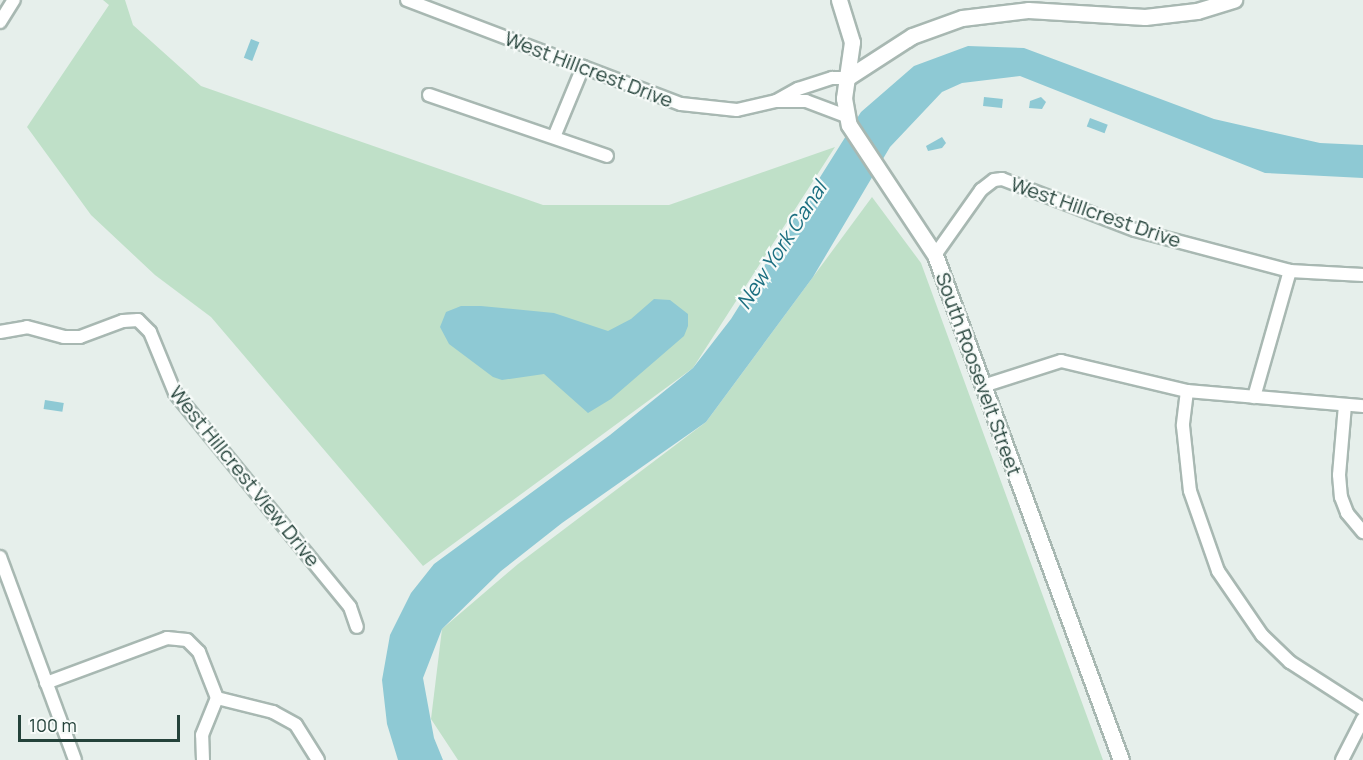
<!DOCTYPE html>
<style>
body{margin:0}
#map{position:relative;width:1363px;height:760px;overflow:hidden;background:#e6efeb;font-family:Manrope,sans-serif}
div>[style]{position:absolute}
.green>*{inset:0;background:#bfe0c8}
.water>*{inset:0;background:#8ec9d4;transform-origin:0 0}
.roads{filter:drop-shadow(2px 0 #a8b8b2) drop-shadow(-2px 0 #a8b8b2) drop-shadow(0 2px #a8b8b2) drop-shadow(0 -2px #a8b8b2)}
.minor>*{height:12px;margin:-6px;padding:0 6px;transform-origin:6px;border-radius:6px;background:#fff}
.tertiary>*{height:15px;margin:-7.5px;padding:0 7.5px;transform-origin:7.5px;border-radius:7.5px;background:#fff}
span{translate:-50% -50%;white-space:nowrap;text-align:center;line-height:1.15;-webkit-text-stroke:4.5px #f7fbf9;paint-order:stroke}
.street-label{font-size:20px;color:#24423a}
.water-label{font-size:21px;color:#1c6f80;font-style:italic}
.scale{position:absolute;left:18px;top:715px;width:162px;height:27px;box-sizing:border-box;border:3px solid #24423a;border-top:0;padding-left:8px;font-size:18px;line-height:21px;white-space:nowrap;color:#24423a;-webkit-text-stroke:4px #f7fbf9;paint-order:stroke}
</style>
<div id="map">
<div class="green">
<div style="clip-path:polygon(103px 0,125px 0,133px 25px,201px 86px,543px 205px,669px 205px,835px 147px,693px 368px,423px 566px,211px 317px,155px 275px,91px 215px,27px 127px,109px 5px)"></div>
<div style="clip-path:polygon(872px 197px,921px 263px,1103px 760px,458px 760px,431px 719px,442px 629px,518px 564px,706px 422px)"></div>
</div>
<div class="water">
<div style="left:251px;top:39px;width:9px;height:20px;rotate:21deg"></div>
<div style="clip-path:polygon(968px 46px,1024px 48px,1214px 119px,1320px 143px,1363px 145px,1363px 178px,1265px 173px,1020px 76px,962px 83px,942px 92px,890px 147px,813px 277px,706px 422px,562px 523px,501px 571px,442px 629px,423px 678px,434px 738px,443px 760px,398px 760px,387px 724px,382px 680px,390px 635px,411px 593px,434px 564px,610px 435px,693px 368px,731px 319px,861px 112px,914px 66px)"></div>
<div style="left:984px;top:97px;width:19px;height:9px;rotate:6deg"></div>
<div style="clip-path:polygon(1041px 97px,1046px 102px,1042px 109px,1029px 108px,1030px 101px)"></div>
<div style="left:1090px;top:118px;width:19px;height:9px;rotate:21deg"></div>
<div style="clip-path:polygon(942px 137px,946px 143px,942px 148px,928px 151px,926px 146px)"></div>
<div style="clip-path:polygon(654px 299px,670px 300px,688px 314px,688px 326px,684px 336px,611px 399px,588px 413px,544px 374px,502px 380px,493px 377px,449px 344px,440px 327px,446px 312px,461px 306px,481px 306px,554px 313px,608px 331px,631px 319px)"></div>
<div style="left:45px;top:400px;width:19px;height:9px;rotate:9deg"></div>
</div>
<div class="roads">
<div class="minor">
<div style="left:407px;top:0;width:293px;rotate:20.8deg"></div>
<div style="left:681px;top:104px;width:56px;rotate:6.1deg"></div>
<div style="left:737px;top:110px;width:40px;rotate:-13deg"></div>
<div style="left:776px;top:101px;width:30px"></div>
<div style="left:806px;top:101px;width:43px;rotate:20.6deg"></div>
<div style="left:0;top:22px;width:26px;rotate:-58deg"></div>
<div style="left:429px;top:95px;width:188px;rotate:18.9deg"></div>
<div style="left:778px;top:100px;width:23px;rotate:-29deg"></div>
<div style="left:798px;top:89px;width:36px;rotate:-18deg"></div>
<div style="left:832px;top:78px;width:15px"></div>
<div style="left:554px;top:137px;width:76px;rotate:-67.5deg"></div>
<div style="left:935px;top:255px;width:80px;rotate:-54.7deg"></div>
<div style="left:981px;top:190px;width:16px;rotate:-38deg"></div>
<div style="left:994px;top:180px;width:8px;rotate:-7deg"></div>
<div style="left:1002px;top:179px;width:142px;rotate:21deg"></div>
<div style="left:1135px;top:230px;width:160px;rotate:14.8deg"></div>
<div style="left:1290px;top:271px;width:73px;rotate:3.1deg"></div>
<div style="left:0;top:332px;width:27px;rotate:-10deg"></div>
<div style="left:27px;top:327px;width:38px;rotate:15deg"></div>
<div style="left:64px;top:337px;width:16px"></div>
<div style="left:80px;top:337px;width:46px;rotate:-20.4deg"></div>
<div style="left:123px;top:321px;width:15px;rotate:-4deg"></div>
<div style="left:138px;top:320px;width:17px;rotate:45deg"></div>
<div style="left:150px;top:332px;width:66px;rotate:67.7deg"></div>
<div style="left:175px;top:393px;width:276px;rotate:50.7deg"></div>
<div style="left:350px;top:607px;width:21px;rotate:71deg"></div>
<div style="left:983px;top:386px;width:82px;rotate:-17.8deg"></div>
<div style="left:1061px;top:361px;width:130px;rotate:13.4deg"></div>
<div style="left:1187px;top:391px;width:177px;rotate:4.9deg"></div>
<div style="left:1187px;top:391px;width:35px;rotate:97deg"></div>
<div style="left:1183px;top:426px;width:65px;rotate:83.9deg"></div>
<div style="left:1190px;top:491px;width:85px;rotate:70.7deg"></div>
<div style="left:1218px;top:571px;width:78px;rotate:55.5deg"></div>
<div style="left:1262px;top:635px;width:39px;rotate:44deg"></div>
<div style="left:1290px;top:662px;width:87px;rotate:32.8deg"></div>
<div style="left:1254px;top:397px;width:131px;rotate:-74.1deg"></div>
<div style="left:1345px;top:405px;width:70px;rotate:94.9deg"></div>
<div style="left:1339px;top:475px;width:22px;rotate:85deg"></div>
<div style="left:1341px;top:497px;width:17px;rotate:69deg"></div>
<div style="left:1347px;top:513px;width:25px;rotate:50deg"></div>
<div style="left:0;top:557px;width:216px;rotate:69.7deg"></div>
<div style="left:46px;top:683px;width:129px;rotate:-20.4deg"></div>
<div style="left:167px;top:638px;width:20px;rotate:6deg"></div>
<div style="left:187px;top:640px;width:17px;rotate:45deg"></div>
<div style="left:199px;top:652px;width:49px;rotate:68.6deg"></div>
<div style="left:217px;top:698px;width:58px;rotate:14deg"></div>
<div style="left:273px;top:712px;width:26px;rotate:29deg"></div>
<div style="left:296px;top:725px;width:41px;rotate:57.8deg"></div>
<div style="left:203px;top:760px;width:25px;rotate:-92deg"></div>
<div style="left:202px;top:735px;width:40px;rotate:-68deg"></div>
<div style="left:1342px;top:760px;width:46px;rotate:-62.9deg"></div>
</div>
<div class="tertiary">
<div style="left:839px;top:0;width:44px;rotate:72.8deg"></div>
<div style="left:852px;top:42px;width:57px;rotate:98.1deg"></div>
<div style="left:844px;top:98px;width:27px;rotate:80deg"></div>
<div style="left:849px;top:125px;width:156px;rotate:56.5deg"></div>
<div style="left:935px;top:255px;width:538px;rotate:69.78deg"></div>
<div style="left:847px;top:78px;width:77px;rotate:-32.9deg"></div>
<div style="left:912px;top:36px;width:53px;rotate:-19.8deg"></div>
<div style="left:962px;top:18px;width:66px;rotate:-6.9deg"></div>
<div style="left:1028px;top:10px;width:117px;rotate:3.4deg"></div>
<div style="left:1145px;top:17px;width:52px;rotate:-6.6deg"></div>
<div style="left:1197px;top:11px;width:39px;rotate:-17deg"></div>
</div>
</div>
<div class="street-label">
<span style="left:589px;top:69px;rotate:21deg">West Hillcrest Drive</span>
<span style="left:1096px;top:212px;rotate:19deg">West Hillcrest Drive</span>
<span style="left:979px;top:374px;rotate:70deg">South Roosevelt Street</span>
<span style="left:245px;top:476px;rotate:51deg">West Hillcrest View Drive</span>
</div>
<div class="water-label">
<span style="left:781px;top:245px;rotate:-57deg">New York Canal</span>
</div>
<div class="scale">100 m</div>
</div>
